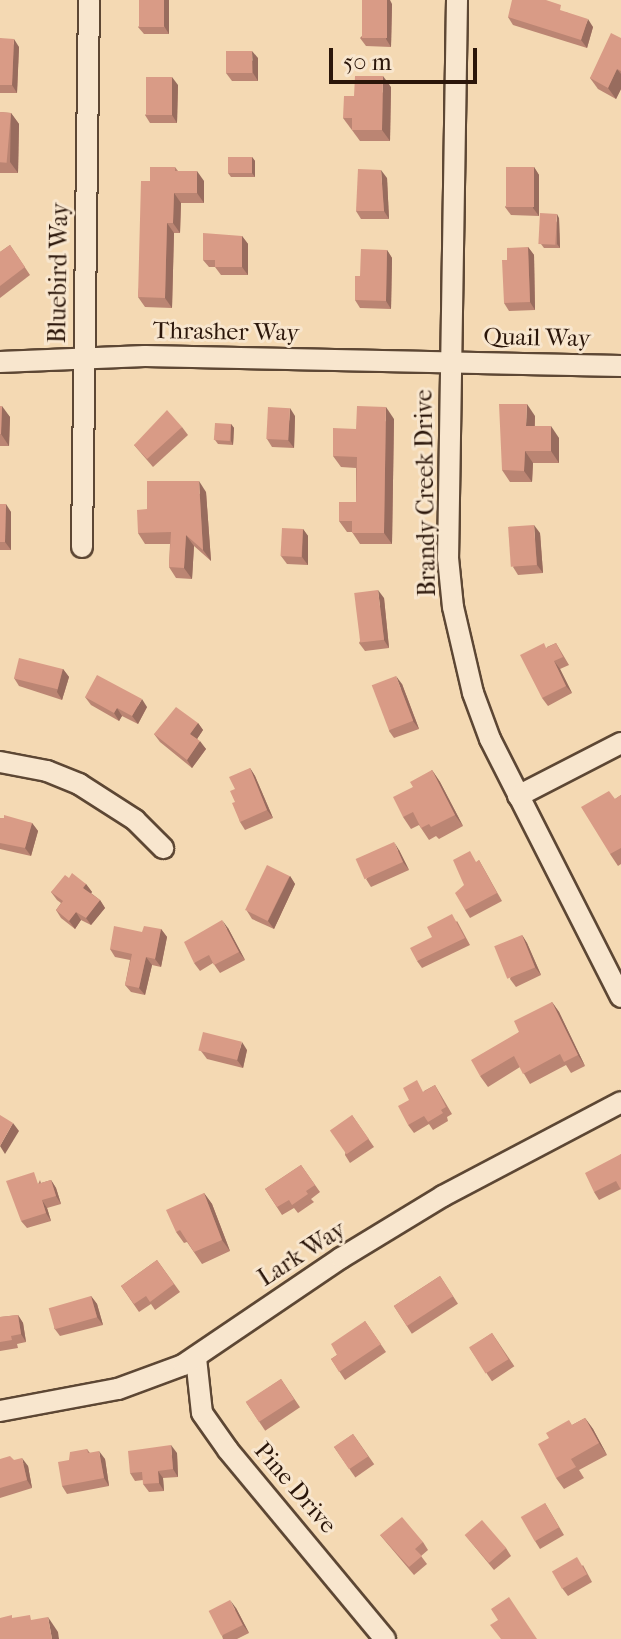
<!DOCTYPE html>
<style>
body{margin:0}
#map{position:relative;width:621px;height:1639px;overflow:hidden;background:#f4d9b3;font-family:"IM FELL French Canon",serif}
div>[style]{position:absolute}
.roads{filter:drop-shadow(2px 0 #5d4734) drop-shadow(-2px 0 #5d4734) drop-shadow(0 2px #5d4734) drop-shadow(0 -2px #5d4734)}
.minor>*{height:20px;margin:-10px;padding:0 10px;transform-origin:10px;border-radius:10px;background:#f8e6ce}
.wall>*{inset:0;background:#bb8573;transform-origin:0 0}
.shaded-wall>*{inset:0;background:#986c5e}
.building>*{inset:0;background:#d99b86;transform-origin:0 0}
span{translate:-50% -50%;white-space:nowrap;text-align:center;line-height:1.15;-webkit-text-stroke:6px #f8e6ce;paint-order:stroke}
.street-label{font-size:24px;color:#2b160a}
.scale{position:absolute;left:329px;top:48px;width:148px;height:36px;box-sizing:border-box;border:4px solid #2b160a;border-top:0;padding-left:10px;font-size:24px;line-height:28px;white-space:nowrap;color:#2b160a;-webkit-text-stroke:6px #f8e6ce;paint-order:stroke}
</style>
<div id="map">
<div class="roads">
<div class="minor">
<div style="left:457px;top:0;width:558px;rotate:90.92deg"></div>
<div style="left:448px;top:558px;width:49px;rotate:84.2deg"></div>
<div style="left:453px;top:607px;width:88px;rotate:76.9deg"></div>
<div style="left:473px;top:693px;width:49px;rotate:69.7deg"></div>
<div style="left:490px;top:739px;width:289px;rotate:63.1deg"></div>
<div style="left:0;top:362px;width:145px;rotate:-2.4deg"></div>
<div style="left:145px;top:356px;width:476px;rotate:1.2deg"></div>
<div style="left:82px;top:547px;width:547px;rotate:-89.27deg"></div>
<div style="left:0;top:762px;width:48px;rotate:10.8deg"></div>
<div style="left:47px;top:771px;width:35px;rotate:22deg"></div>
<div style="left:79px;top:784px;width:67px;rotate:32.7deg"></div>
<div style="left:135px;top:820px;width:40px;rotate:45deg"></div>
<div style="left:518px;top:796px;width:116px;rotate:-27.2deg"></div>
<div style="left:196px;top:1358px;width:55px;rotate:83.8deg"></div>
<div style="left:202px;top:1413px;width:45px;rotate:54.9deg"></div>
<div style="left:228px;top:1450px;width:246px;rotate:50.3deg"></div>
<div style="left:0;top:1411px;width:120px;rotate:-10.6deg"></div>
<div style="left:118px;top:1389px;width:69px;rotate:-20.3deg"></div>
<div style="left:183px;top:1365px;width:191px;rotate:-34.1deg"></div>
<div style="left:341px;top:1258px;width:119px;rotate:-31.3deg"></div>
<div style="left:443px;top:1196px;width:201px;rotate:-27.8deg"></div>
</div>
</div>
<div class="wall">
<div style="clip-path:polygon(169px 0,169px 34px,144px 34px,138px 27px)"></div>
<div style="clip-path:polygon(392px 4px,391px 47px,366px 46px,360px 38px)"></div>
<div style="clip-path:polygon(566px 12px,593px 27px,587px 48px,513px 25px,508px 17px)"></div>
<div style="clip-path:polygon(0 38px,19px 47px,17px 93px,0 93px)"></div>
<div style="clip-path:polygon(621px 38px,621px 89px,616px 99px,598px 89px,590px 78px)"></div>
<div style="clip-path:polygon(258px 58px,258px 81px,232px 81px,226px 73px)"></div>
<div style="clip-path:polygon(178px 85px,177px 123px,150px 123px,145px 115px)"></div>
<div style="clip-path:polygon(391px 87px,390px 141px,360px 141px,343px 118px)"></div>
<div style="clip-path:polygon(0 112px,11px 113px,19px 124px,18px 173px,0 173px)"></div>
<div style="clip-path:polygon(252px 157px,255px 161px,255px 177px,231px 177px,228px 173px)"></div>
<div style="clip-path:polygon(175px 167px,178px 171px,204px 181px,204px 203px,181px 203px,180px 233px,174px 233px,172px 308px,145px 307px,138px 297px,150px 181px)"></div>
<div style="clip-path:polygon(534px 167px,539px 175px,539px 216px,511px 215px,505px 207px)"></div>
<div style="clip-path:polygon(387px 178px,389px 219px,361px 219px,356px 211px)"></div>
<div style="clip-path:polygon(559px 218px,560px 248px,544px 248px,541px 244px)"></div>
<div style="clip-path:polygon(242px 236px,248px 244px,248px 275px,221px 275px,215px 267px,209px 267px,203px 260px)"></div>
<div style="clip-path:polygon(10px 245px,30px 275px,0 298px,0 252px)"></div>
<div style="clip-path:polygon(528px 247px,534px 255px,535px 310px,509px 311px,504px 303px,507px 260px)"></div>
<div style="clip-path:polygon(387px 250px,392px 258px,391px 309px,360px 308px,355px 300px,360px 276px)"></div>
<div style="clip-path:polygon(0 406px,10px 417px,9px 446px,0 446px)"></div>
<div style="clip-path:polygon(295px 416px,294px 448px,272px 447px,267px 439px)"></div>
<div style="clip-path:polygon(535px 416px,535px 426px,559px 438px,559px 463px,533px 463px,532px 482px,510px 482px,502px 470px)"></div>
<div style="clip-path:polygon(394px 419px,392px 544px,360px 544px,352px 532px,347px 532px,339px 521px,356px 502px,356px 468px,341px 467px,333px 456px,356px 429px)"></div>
<div style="clip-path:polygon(231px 424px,234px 428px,233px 445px,218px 444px,215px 440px)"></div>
<div style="clip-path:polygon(182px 427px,188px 435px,153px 467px,134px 445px)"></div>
<div style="clip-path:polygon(206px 492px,211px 561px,194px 546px,192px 579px,176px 578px,169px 567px,170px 544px,145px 544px,138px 533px,147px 509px)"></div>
<div style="clip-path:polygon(0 504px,11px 512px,11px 550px,0 550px)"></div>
<div style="clip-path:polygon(303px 529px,308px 536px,308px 565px,287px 564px,281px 556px)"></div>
<div style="clip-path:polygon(540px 533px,543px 573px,518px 575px,513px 567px)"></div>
<div style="clip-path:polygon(384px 598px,389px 648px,365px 651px,359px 643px)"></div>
<div style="clip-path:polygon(556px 643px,569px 665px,560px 669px,572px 693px,548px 706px,542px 698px,547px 647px)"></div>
<div style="clip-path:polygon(63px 669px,69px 677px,62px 700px,19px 686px,14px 678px)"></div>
<div style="clip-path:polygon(402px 684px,419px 729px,394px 738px,389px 731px)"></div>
<div style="clip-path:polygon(85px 697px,147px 707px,138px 724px,122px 716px,119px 721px,91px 705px)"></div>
<div style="clip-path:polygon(198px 723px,203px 730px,197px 739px,206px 749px,192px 768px,160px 742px,154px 734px)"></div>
<div style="clip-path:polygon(250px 768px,255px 776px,273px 818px,245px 830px,240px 822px,235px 802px,235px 789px)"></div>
<div style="clip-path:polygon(432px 770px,440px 782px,463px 826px,439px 839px,436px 836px,429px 840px,419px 825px,411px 829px,403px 817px,413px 787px)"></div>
<div style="clip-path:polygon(621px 795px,621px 864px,618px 866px,610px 854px,615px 799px)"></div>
<div style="clip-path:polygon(0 818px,32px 823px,38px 831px,31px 856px,0 849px)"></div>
<div style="clip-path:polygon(399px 850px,409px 870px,371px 887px,366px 879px)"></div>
<div style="clip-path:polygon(479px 860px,502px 901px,470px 918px,465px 910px,464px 885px,477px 862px)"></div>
<div style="clip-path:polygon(290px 876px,295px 884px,274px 929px,252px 919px,247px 911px)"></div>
<div style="clip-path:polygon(69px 878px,86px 884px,92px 892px,91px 893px,100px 900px,105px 908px,91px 925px,81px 920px,75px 929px,61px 918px,56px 910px,61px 903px,57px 900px,51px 892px)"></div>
<div style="clip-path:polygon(457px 921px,470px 945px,422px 968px,417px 961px)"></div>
<div style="clip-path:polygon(228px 928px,245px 960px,220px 973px,213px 963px,200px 971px,194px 963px)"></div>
<div style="clip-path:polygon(161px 929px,167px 937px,161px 967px,152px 965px,145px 995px,131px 992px,125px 985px,130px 960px,115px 957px,110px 949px,142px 932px)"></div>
<div style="clip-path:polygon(522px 935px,527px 943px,541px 975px,516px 987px,510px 979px)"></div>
<div style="clip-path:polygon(552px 1002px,559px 1012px,585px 1066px,571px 1073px,566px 1065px,530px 1084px,520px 1067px,488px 1087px,480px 1076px,519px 1032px)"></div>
<div style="clip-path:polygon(247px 1050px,243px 1068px,207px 1059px,201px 1051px)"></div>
<div style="clip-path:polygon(435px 1085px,452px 1114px,447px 1117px,448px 1121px,433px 1130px,429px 1124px,414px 1133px,408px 1125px,424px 1091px)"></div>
<div style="clip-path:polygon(352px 1115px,374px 1147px,350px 1163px,345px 1155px)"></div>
<div style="clip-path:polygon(621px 1154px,621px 1189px,599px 1200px,594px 1192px)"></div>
<div style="clip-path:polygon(301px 1165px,320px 1192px,311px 1199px,314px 1202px,298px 1213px,294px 1208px,282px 1215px,265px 1189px)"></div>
<div style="clip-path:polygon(40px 1180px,41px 1183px,51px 1180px,56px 1188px,61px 1204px,47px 1208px,51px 1221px,27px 1228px,21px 1221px)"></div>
<div style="clip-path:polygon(204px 1193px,212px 1204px,230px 1251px,202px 1264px,187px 1242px,184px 1243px,176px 1232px)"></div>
<div style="clip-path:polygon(157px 1260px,180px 1292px,155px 1310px,151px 1304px,139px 1312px,121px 1286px)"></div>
<div style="left:440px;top:1276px;width:33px;height:55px;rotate:57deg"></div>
<div style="clip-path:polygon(91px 1296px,97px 1304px,103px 1325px,60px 1336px,54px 1328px)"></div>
<div style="clip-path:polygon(18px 1315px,23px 1323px,26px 1342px,17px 1344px,18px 1348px,0 1351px,0 1317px)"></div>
<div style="clip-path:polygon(365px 1321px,386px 1352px,345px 1380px,331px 1359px,337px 1355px)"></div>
<div style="left:492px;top:1333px;width:40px;height:27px;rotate:56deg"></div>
<div style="left:281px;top:1379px;width:34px;height:42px;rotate:56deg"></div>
<div style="clip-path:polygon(585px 1418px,593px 1429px,607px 1455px,579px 1470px,584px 1478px,564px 1489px,556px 1478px,572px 1425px)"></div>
<div style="left:353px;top:1434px;width:37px;height:23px;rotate:55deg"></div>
<div style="clip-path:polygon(87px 1449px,90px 1453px,105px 1459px,109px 1486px,67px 1494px,62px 1486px,69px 1460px)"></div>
<div style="clip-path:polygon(177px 1453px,178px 1477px,163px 1478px,164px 1491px,149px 1492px,143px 1484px,143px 1480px,135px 1481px,130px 1473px)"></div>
<div style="clip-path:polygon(0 1459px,14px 1460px,28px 1466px,32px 1488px,0 1498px)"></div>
<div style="clip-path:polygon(545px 1503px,564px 1535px,540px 1549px,535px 1541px)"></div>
<div style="clip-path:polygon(380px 1535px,423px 1542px,428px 1550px,421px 1556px,427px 1564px,414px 1575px)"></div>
<div style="clip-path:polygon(465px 1535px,506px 1548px,511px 1556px,494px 1570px)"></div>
<div style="clip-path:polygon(583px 1565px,592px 1582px,568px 1596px,562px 1588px)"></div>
<div style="clip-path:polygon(236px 1608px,249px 1633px,237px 1639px,223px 1639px,222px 1636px)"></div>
</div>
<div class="shaded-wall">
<div style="clip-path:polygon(164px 0,169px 0,169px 34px,164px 26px)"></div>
<div style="clip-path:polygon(387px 0,390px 0,392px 4px,391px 47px,386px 39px)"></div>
<div style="clip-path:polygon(588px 19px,593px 27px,587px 48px,581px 40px)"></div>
<div style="clip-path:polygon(14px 39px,19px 47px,17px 93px,12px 85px)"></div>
<div style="clip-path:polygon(252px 51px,258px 58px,258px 81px,253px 73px)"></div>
<div style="clip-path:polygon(617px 69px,621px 74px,621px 89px,616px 99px,608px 88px)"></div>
<div style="clip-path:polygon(383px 76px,391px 87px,390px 141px,382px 130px)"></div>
<div style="clip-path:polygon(172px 77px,178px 85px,177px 123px,172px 115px)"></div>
<div style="clip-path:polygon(11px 113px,19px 124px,18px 173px,10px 162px)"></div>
<div style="clip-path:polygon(252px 157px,255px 161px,255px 177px,252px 173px)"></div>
<div style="clip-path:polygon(534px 167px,539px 175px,539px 216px,533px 208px)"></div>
<div style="clip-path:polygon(381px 170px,387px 178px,389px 219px,384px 211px)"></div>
<div style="clip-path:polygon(197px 171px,204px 181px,204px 203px,197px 193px)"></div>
<div style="clip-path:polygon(174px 193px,181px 203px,180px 233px,173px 223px)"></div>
<div style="clip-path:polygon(557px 214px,559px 218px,560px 248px,557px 244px)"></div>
<div style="clip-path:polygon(167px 223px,174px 233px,172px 308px,165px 298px)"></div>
<div style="clip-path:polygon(242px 236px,248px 244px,248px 275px,242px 267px)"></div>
<div style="clip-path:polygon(528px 247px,534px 255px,535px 310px,530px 302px)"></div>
<div style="clip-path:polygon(387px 250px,392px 258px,391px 309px,386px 301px)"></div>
<div style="clip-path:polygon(527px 404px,535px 416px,534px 438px,526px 426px)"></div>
<div style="clip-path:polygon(2px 406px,10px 417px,9px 446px,1px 434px)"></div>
<div style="clip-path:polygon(386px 407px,394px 419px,392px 544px,384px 533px)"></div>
<div style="clip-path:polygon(290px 408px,295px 416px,294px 448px,288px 440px)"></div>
<div style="clip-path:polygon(231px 424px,234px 428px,233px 445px,231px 441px)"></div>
<div style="clip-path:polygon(551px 426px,559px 438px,559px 463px,551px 451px)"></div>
<div style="clip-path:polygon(525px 451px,533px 463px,532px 482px,524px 471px)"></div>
<div style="clip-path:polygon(199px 481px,206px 492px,211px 561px,203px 550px)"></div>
<div style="clip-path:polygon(6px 504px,11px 512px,11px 550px,5px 542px)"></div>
<div style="clip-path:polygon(534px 525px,540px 533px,543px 573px,537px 565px)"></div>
<div style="clip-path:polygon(303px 529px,308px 536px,308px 565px,302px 557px)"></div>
<div style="clip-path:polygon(186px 535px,194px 546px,192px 579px,184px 568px)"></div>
<div style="clip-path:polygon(378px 590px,384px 598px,389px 648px,384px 640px)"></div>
<div style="clip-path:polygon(554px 661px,560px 669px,572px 693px,566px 686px)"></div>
<div style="clip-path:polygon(63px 669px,69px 677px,62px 700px,57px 692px)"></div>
<div style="clip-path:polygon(396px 676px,402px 684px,419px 729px,413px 721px)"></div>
<div style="clip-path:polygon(142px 699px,147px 707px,138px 724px,132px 716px)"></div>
<div style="clip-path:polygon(117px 708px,122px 716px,119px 721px,114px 713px)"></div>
<div style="clip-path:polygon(198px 723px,203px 730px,195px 742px,190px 734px)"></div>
<div style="clip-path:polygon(200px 741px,206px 749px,192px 768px,187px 760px)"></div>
<div style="clip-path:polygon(250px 768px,255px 776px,273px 818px,267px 810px)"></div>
<div style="clip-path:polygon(432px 770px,440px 782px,463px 826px,455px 815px)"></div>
<div style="clip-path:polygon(32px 823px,38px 831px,31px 856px,25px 848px)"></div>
<div style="clip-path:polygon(394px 842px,399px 850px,409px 870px,403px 862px)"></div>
<div style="clip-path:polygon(290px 876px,295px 884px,274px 929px,268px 921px)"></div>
<div style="clip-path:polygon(86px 884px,92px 892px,89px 896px,83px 888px)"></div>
<div style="clip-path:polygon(100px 900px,105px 908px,91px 925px,86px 918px)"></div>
<div style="clip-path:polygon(76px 912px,81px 920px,75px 929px,69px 921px)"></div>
<div style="clip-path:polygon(222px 920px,228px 928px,245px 960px,239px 952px)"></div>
<div style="clip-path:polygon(161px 929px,167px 937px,161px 967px,155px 959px)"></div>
<div style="clip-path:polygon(522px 935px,527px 943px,541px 975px,535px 967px)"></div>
<div style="clip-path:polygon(146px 957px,152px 965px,145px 995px,139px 988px)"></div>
<div style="clip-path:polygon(552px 1002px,559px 1012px,585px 1066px,578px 1055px)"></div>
<div style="clip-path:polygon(242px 1042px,247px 1050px,243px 1068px,237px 1060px)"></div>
<div style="clip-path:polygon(13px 1123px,19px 1131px,5px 1154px,0 1146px)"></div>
<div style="clip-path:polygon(51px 1180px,56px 1188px,61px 1204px,56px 1196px)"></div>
<div style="clip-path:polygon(204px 1193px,212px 1204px,230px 1251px,222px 1240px)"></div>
<div style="clip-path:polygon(42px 1200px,47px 1208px,51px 1221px,46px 1213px)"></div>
<div style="clip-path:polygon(91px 1296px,97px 1304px,103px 1325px,97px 1317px)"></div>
<div style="clip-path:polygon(18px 1315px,23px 1323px,26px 1342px,21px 1334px)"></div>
<div style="clip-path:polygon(585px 1418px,593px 1429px,607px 1455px,599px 1443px)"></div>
<div style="clip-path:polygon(171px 1445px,177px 1453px,178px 1477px,173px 1469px)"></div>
<div style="clip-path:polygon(99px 1451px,105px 1459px,109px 1486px,104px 1478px)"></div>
<div style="clip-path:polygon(22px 1458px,28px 1466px,32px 1488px,27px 1480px)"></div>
<div style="clip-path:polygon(158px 1471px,163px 1478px,164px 1491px,159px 1483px)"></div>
<div style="clip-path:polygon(230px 1600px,236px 1608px,249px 1633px,243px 1625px)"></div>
<div style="clip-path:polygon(48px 1617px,58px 1632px,59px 1639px,52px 1639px)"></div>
</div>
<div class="building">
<div style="left:139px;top:0;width:25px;height:27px"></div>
<div style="left:362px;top:0;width:25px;height:38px"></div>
<div style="clip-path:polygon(512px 0,546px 0,561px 5px,560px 10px,588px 19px,581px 40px,508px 17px)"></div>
<div style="clip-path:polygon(611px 33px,621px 38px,621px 71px,617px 69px,608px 88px,590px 78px)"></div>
<div style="clip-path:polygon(0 38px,14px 39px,12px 85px,0 85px)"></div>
<div style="left:226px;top:51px;width:26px;height:22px"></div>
<div style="clip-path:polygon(355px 76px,383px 76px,382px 130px,352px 130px,352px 118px,343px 118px,344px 96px,354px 96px)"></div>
<div style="left:146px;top:77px;width:26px;height:38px"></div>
<div style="left:0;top:112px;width:11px;height:50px;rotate:5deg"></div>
<div style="left:228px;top:157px;width:24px;height:16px"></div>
<div style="clip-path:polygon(150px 167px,175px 167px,175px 171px,197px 171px,197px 193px,174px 193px,173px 223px,167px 223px,165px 298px,138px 297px,141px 181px,150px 181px)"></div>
<div style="left:506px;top:167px;width:28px;height:40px"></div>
<div style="clip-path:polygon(358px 169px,381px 170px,384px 211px,356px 211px)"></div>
<div style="left:540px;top:213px;width:17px;height:31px;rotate:3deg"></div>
<div style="clip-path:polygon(203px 233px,242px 236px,242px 267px,215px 267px,215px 260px,203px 260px)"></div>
<div style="clip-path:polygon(10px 245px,25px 267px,0 286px,0 252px)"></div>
<div style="clip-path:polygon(528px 247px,530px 302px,504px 303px,502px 260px,507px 260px,507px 248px)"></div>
<div style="clip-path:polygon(361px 249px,387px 250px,386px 301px,355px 300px,355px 276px,360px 276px)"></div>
<div style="clip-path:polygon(499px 404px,527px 404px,526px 426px,551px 426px,551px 451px,525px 451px,524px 471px,502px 470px)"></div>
<div style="clip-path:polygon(0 406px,2px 406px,1px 434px,0 434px)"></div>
<div style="clip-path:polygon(357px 406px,386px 407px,384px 533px,352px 533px,352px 521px,339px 521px,339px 502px,356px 502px,357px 457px,333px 456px,333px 428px,356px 429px)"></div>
<div style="left:268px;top:407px;width:22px;height:32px;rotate:3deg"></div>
<div style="clip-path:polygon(167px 410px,182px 427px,147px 459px,134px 445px)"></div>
<div style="left:215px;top:423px;width:16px;height:17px;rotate:4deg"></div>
<div style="clip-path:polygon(147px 481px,199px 481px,203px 550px,186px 535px,184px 568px,169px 567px,171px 532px,138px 533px,137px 510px,147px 509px)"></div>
<div style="clip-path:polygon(0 504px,6px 504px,5px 542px,0 542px)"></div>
<div style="left:534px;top:525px;width:40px;height:26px;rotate:86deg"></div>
<div style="left:282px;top:528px;width:21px;height:28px;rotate:3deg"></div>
<div style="left:378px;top:590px;width:50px;height:24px;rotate:83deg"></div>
<div style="clip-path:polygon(544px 643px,546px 648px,556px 643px,563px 657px,554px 661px,566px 686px,542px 698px,520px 655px)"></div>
<div style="left:19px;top:658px;width:45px;height:21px;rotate:14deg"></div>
<div style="clip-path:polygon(97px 675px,142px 699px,132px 716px,117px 708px,114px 713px,85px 697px)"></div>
<div style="left:396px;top:676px;width:48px;height:26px;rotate:69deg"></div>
<div style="clip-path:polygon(176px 707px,198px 723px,190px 734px,200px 741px,187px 760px,154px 734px)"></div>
<div style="clip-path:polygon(250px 768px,267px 810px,240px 822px,232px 803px,235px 802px,230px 791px,235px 789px,229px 777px)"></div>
<div style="clip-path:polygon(432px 770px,455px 815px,431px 827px,429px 824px,421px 828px,413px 812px,403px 817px,393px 797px,413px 787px,410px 782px)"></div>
<div style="clip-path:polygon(609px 791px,615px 799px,621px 795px,621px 848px,610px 854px,581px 807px)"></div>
<div style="clip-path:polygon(4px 815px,32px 823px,25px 848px,0 843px,0 818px,4px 818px)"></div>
<div style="left:394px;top:842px;width:22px;height:42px;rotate:66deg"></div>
<div style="clip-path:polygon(470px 851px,476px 862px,479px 860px,497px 893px,465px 910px,455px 893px,464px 885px,453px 860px)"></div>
<div style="left:267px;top:865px;width:25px;height:50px;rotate:26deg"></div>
<div style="clip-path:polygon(72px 873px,86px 884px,83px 888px,100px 900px,86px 918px,76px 912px,69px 921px,56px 910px,63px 901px,51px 892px,65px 875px,69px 878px)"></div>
<div style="clip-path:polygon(452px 914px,465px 938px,417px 961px,410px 948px,432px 937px,427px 927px)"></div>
<div style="clip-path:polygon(222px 920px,239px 952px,214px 965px,209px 955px,194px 963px,184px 942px)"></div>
<div style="clip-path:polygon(114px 926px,142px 932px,144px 926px,161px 929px,155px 959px,146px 957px,139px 988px,125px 985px,132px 954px,110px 949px)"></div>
<div style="left:522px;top:935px;width:35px;height:30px;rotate:68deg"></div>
<div style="clip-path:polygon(552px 1002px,578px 1055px,564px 1062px,560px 1054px,523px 1074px,514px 1056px,480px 1076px,471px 1060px,519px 1032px,514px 1021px)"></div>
<div style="left:203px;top:1032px;width:40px;height:19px;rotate:14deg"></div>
<div style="clip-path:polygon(417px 1080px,423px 1092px,435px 1085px,446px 1107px,441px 1110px,443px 1113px,428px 1122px,424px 1116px,408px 1125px,398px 1106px,409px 1100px,403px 1088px)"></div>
<div style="clip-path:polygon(0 1115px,13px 1123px,0 1146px)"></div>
<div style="left:352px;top:1115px;width:29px;height:27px;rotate:55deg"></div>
<div style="clip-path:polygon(621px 1154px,621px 1190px,616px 1181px,594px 1192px,585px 1173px)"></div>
<div style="clip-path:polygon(301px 1165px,315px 1185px,306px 1191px,308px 1194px,292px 1205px,289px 1200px,277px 1207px,265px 1189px)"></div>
<div style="clip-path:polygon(34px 1172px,38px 1184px,51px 1180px,56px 1196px,42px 1200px,46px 1213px,21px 1221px,6px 1181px)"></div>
<div style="clip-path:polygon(204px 1193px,222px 1240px,194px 1252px,180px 1230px,176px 1232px,166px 1210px)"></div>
<div style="clip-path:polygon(157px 1260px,174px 1284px,150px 1302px,146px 1296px,134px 1304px,121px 1286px)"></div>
<div style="left:440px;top:1276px;width:24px;height:55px;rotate:57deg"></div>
<div style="left:91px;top:1296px;width:22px;height:44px;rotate:74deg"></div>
<div style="clip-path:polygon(18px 1315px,21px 1334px,11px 1336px,12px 1340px,0 1342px,0 1317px)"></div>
<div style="clip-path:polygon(365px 1321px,381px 1344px,339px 1372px,331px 1359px,337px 1355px,331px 1344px)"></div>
<div style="left:492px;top:1333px;width:31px;height:27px;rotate:58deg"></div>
<div style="left:281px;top:1379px;width:24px;height:42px;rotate:57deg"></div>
<div style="clip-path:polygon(585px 1418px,599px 1443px,571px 1459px,576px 1467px,556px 1478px,538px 1444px,549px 1438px,546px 1433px,569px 1420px,572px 1425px)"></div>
<div style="left:353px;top:1434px;width:27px;height:23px;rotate:56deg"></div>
<div style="clip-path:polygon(171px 1445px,173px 1469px,158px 1471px,159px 1483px,143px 1484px,142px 1472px,130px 1473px,128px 1451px)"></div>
<div style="clip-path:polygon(87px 1449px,88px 1453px,99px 1451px,104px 1478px,62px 1486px,58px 1462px,69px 1460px,70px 1452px)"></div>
<div style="clip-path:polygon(10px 1456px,14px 1460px,22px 1458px,27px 1480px,0 1488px,0 1459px)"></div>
<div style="left:545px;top:1503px;width:28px;height:28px;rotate:60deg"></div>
<div style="clip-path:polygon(402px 1517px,423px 1542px,415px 1549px,422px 1556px,409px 1567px,380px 1535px)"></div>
<div style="left:482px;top:1520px;width:37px;height:23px;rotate:49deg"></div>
<div style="left:577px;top:1557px;width:20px;height:29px;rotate:60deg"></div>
<div style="clip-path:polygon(509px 1597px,537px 1639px,501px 1639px,490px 1625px,498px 1620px,491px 1609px)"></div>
<div style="left:230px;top:1600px;width:28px;height:24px;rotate:63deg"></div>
<div style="clip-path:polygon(12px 1615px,12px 1618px,30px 1615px,31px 1620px,48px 1617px,52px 1639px,0 1639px,0 1618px)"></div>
</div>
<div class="street-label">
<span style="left:59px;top:273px;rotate:-89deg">Bluebird Way</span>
<span style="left:226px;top:332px;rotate:1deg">Thrasher Way</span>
<span style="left:537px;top:338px;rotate:1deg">Quail Way</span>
<span style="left:426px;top:493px;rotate:-91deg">Brandy Creek Drive</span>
<span style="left:302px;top:1254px;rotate:-33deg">Lark Way</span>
<span style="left:295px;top:1488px;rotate:49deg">Pine Drive</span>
</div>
<div class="scale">50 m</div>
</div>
